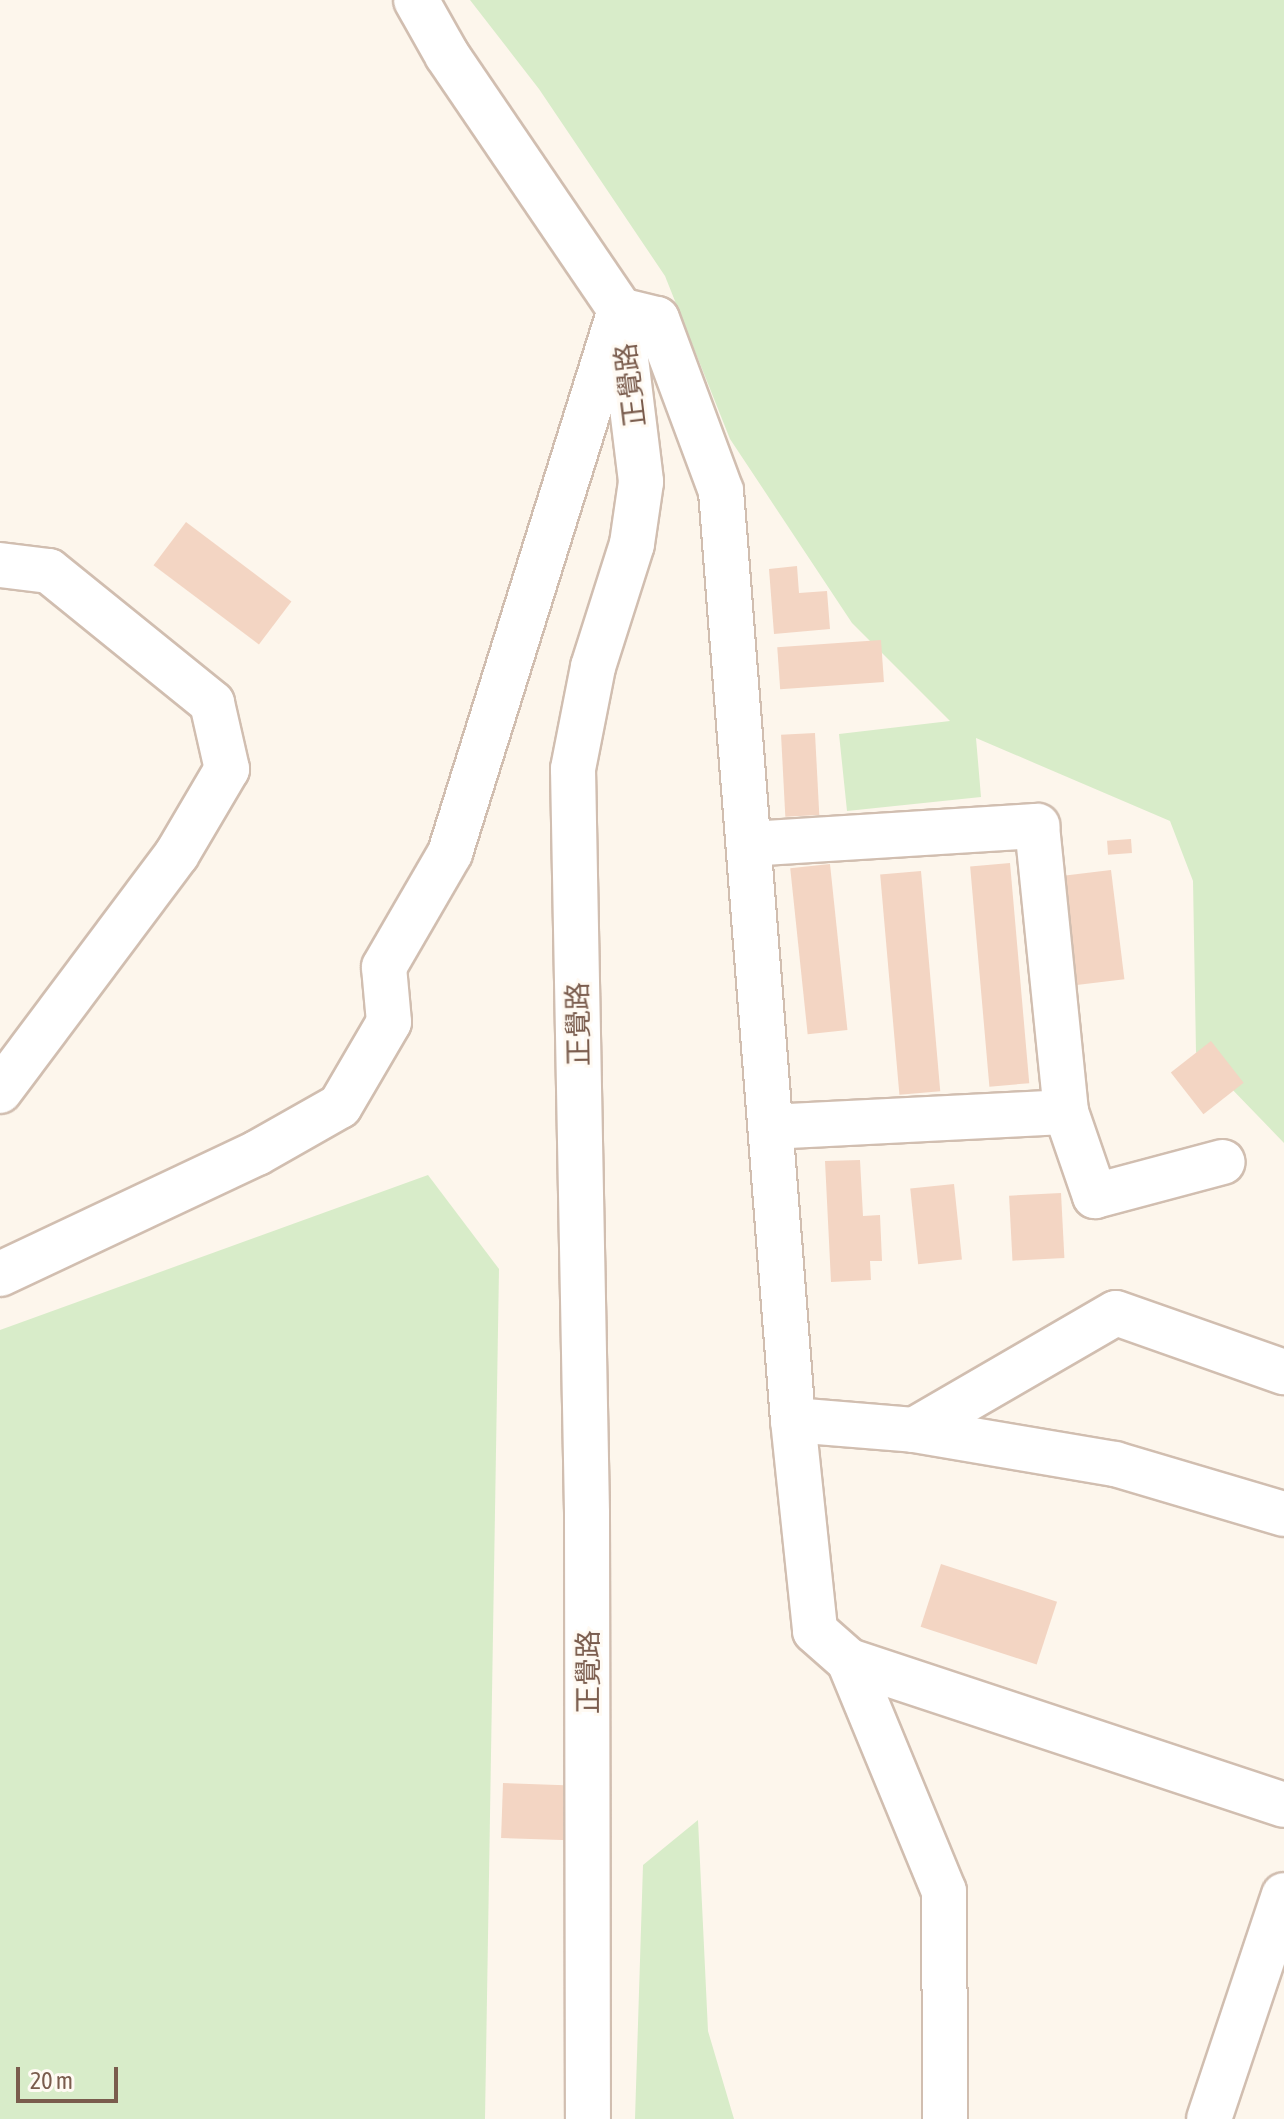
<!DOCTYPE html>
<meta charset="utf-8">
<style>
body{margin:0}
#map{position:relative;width:1284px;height:2119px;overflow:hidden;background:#fdf6ec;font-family:"Asap Condensed","Noto Sans TC",sans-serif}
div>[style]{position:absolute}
.green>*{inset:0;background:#d8ecc9}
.building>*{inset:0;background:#f3d5c3;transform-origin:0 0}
.roads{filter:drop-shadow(2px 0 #d1beb0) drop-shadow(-2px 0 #d1beb0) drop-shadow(0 2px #d1beb0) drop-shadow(0 -2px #d1beb0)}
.minor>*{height:44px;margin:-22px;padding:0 22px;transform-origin:22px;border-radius:22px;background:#fff}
span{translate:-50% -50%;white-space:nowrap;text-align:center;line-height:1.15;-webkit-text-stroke:6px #fffaf3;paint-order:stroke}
.street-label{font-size:28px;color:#7a5c4d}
.scale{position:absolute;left:16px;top:2067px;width:102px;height:36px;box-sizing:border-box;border:4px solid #7a5c4d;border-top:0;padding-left:10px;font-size:24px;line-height:28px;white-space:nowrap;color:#7a5c4d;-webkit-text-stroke:6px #fffaf3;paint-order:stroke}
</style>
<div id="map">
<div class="green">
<div style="clip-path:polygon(470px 0,1284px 0,1284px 1143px,1196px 1052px,1193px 881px,1170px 821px,976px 738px,981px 797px,847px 811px,839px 734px,950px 721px,852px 623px,730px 439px,665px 276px,539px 89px)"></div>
<div style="clip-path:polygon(428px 1175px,499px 1269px,485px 2119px,0 2119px,0 1330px)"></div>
<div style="clip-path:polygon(698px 1820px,708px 2031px,734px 2119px,635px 2119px,643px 1865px)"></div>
</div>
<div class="building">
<div style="left:186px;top:522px;width:132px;height:54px;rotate:37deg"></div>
<div style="clip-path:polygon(797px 566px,799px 593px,827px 591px,830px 629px,774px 634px,769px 569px)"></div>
<div style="left:881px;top:640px;width:42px;height:104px;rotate:86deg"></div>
<div style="left:815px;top:733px;width:82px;height:34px;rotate:87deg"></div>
<div style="left:1131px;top:839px;width:14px;height:24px;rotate:86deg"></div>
<div style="left:1010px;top:863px;width:221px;height:40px;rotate:85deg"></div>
<div style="left:830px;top:864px;width:167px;height:40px;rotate:84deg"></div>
<div style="left:1111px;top:870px;width:110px;height:48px;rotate:83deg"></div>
<div style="left:921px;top:871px;width:221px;height:41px;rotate:85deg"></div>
<div style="left:1211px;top:1041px;width:53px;height:51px;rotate:52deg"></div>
<div style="clip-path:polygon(860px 1160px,863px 1216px,880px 1215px,882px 1261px,870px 1261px,871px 1280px,831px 1282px,825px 1161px)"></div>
<div style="left:954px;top:1184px;width:76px;height:44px;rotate:84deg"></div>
<div style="left:1061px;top:1193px;width:65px;height:52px;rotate:87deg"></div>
<div style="left:941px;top:1564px;width:122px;height:66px;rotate:18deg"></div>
<div style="left:503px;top:1783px;width:76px;height:55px;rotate:2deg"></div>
</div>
<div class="roads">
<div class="minor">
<div style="left:416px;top:0;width:63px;rotate:60.6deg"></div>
<div style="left:447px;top:55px;width:308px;rotate:55.8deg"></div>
<div style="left:620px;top:310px;width:173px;rotate:83deg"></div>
<div style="left:641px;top:482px;width:63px;rotate:98.3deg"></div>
<div style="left:632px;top:544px;width:129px;rotate:107.6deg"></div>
<div style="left:593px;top:667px;width:104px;rotate:101.1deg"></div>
<div style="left:573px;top:769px;width:745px;rotate:88.92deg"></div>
<div style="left:587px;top:1514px;width:605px;rotate:89.91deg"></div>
<div style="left:0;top:565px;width:49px;rotate:7deg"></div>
<div style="left:49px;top:571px;width:210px;rotate:39deg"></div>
<div style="left:212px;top:703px;width:68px;rotate:77.2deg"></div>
<div style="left:227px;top:769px;width:99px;rotate:120.5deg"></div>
<div style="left:177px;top:854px;width:296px;rotate:126.8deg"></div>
<div style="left:749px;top:844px;width:289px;rotate:-3.6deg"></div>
<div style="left:1037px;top:826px;width:287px;rotate:84.2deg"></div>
<div style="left:1066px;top:1112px;width:295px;rotate:177.1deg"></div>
<div style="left:1066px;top:1112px;width:89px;rotate:71deg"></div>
<div style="left:1095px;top:1196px;width:132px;rotate:-14.9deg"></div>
<div style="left:0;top:1274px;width:284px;rotate:-25.2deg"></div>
<div style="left:257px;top:1153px;width:95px;rotate:-29.5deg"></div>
<div style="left:340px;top:1106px;width:97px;rotate:-59.7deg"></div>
<div style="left:389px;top:1022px;width:55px;rotate:-95.2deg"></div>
<div style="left:384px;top:967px;width:132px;rotate:-59.9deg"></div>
<div style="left:450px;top:853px;width:569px;rotate:-72.62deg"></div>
<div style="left:620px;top:310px;width:38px;rotate:14deg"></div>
<div style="left:657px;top:319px;width:184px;rotate:69.6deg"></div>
<div style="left:721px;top:491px;width:932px;rotate:85.57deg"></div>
<div style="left:793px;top:1420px;width:212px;rotate:84deg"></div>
<div style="left:815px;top:1631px;width:45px;rotate:41.4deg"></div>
<div style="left:849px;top:1661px;width:249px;rotate:67.6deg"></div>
<div style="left:944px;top:1891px;width:228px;rotate:89.7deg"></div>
<div style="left:793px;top:1420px;width:121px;rotate:4.7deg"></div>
<div style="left:914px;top:1430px;width:204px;rotate:9.6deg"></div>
<div style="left:1115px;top:1464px;width:176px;rotate:16.5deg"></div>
<div style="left:914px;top:1430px;width:233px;rotate:-30.1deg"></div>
<div style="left:1116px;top:1313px;width:178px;rotate:19.4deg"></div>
<div style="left:849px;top:1661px;width:458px;rotate:18.3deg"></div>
<div style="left:1209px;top:2119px;width:236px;rotate:-71.5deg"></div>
</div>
</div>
<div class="street-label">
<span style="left:630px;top:385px;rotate:-97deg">正覺路</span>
<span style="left:578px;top:1024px;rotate:-91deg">正覺路</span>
<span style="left:588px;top:1672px;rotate:-90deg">正覺路</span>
</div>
<div class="scale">20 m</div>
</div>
